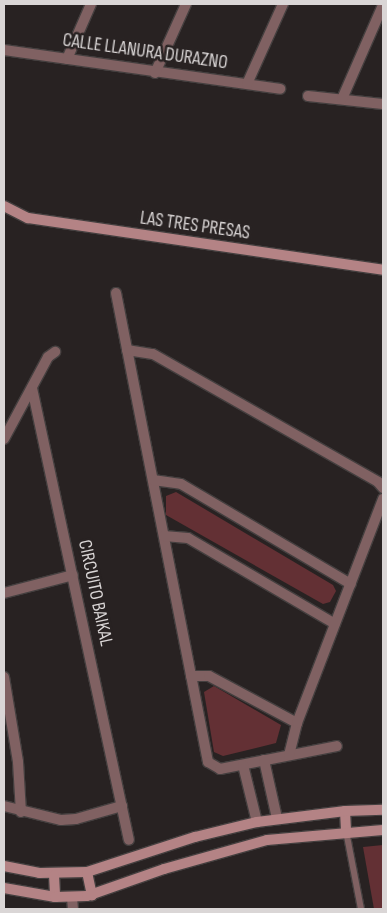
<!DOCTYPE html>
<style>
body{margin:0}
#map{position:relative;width:387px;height:913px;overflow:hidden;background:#282222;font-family:"Sofia Sans Condensed",sans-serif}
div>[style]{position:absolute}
.green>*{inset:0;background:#633034}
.roads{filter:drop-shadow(1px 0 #443f3f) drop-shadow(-1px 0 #443f3f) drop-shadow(0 1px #443f3f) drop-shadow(0 -1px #443f3f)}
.lane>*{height:6px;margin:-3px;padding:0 3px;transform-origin:3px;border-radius:3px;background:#806162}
.street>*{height:10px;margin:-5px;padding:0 5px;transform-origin:5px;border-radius:5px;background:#806162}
.secondary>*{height:10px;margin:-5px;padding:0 5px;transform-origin:5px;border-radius:5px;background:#b48385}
span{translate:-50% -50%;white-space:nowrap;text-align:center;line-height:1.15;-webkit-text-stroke:5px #282222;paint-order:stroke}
.street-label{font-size:19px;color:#dad6d6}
.frame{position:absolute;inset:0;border:5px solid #dad6d6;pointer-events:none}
</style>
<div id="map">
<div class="green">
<div style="clip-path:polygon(176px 492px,333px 585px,336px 591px,330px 602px,323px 604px,166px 515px,166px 496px)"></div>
<div style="clip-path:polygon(214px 686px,281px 725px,276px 743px,223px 756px,214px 752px,204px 692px)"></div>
<div style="clip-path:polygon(383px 845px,383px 909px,374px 909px,363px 847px)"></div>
</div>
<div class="roads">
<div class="lane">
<div style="left:346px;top:831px;width:79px;rotate:79.1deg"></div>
</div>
<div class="street">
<div style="left:4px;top:50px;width:279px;rotate:8deg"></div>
<div style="left:67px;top:59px;width:60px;rotate:-66.4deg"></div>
<div style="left:155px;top:73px;width:76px;rotate:-65.8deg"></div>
<div style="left:247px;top:84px;width:88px;rotate:-65.8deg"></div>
<div style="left:308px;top:96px;width:75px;rotate:6.1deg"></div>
<div style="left:342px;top:99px;width:103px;rotate:-66.4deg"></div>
<div style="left:116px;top:293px;width:478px;rotate:78.9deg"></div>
<div style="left:208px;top:762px;width:14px;rotate:30deg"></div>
<div style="left:220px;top:769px;width:119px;rotate:-11.1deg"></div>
<div style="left:127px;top:350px;width:26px;rotate:9deg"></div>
<div style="left:153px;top:354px;width:259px;rotate:29.6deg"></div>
<div style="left:378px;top:482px;width:8px;rotate:50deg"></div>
<div style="left:32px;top:388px;width:462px;rotate:77.9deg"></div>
<div style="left:4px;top:439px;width:93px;rotate:-61.8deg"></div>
<div style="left:48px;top:357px;width:9px;rotate:-36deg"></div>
<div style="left:153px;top:480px;width:28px;rotate:8deg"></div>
<div style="left:181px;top:484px;width:197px;rotate:30.5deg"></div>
<div style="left:164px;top:536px;width:24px;rotate:5deg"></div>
<div style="left:188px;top:538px;width:170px;rotate:30.3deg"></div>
<div style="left:4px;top:593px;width:71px;rotate:-14.6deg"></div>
<div style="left:191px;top:676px;width:18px"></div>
<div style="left:209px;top:676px;width:100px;rotate:28.1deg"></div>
<div style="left:4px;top:677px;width:86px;rotate:80.6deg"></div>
<div style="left:18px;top:762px;width:50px;rotate:86.6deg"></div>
<div style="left:289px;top:755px;width:33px;rotate:-76deg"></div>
<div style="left:297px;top:723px;width:240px;rotate:-69deg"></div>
<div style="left:264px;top:760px;width:59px;rotate:77.4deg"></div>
<div style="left:243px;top:765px;width:59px;rotate:76.2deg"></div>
<div style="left:4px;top:806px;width:59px;rotate:13.8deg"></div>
<div style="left:61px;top:820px;width:15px;rotate:-4deg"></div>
<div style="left:76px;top:819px;width:48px;rotate:-15.8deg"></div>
<div style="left:72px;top:898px;width:11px;rotate:85deg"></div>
</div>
<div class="secondary">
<div style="left:4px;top:206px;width:27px;rotate:27deg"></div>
<div style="left:28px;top:218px;width:359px;rotate:8.3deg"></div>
<div style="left:345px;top:811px;width:20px;rotate:87deg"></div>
<div style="left:4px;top:866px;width:36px;rotate:11deg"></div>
<div style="left:39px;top:873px;width:48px;rotate:-1.2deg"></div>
<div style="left:87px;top:872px;width:114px;rotate:-18deg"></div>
<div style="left:195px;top:837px;width:64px;rotate:-13.6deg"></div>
<div style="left:257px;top:822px;width:89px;rotate:-7.1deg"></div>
<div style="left:345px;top:811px;width:38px;rotate:-2deg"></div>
<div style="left:87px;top:872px;width:24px;rotate:78deg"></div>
<div style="left:54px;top:875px;width:22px;rotate:87deg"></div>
<div style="left:4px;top:888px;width:52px;rotate:10deg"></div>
<div style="left:55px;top:897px;width:32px;rotate:-2deg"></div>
<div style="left:87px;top:896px;width:82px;rotate:-19.3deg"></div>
<div style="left:164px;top:869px;width:107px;rotate:-15.7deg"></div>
<div style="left:267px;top:840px;width:116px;rotate:-4.9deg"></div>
</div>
</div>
<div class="street-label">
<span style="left:145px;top:52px;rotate:8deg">CALLE LLANURA DURAZNO</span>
<span style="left:195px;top:226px;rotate:8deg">LAS TRES PRESAS</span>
<span style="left:95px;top:593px;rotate:78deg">CIRCUITO BAIKAL</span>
</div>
<div class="frame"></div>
</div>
